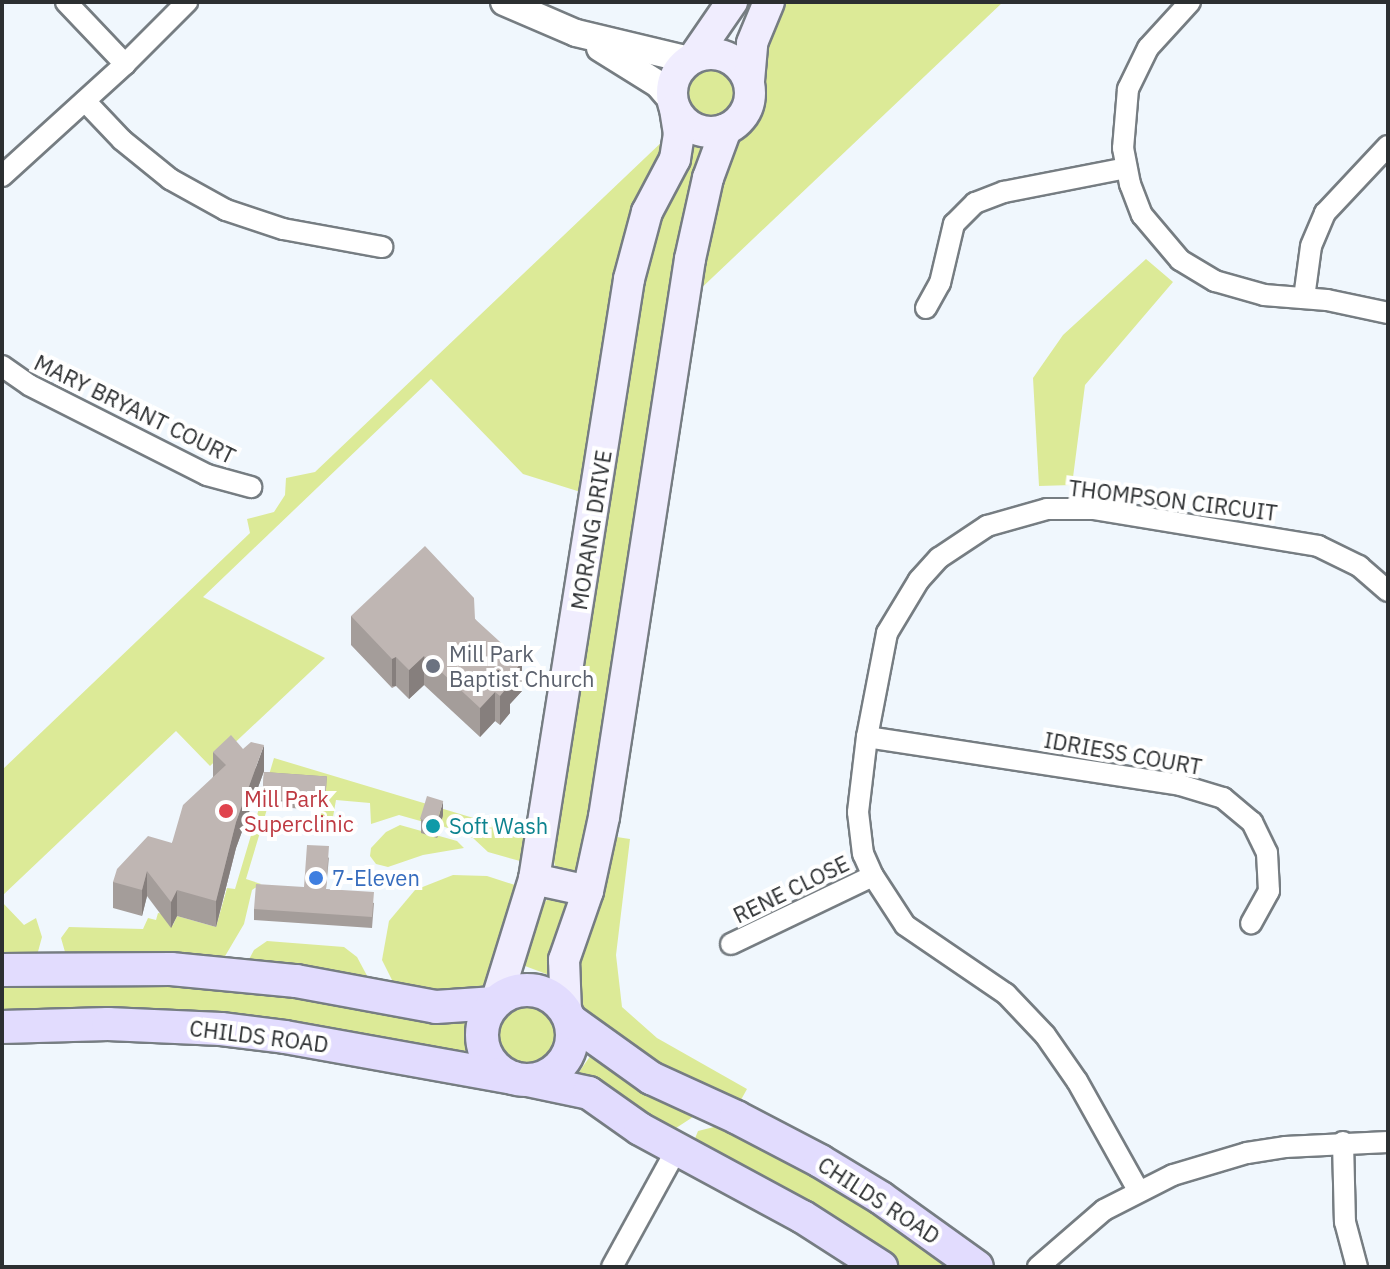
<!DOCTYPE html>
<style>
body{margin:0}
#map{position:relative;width:1390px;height:1269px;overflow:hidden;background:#f0f7fd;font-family:"IBM Plex Sans",sans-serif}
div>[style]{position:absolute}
.green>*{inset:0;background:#dcea97}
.round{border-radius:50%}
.roads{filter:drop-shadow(2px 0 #767d82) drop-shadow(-2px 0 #767d82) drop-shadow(0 2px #767d82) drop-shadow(0 -2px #767d82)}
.minor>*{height:20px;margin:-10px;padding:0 10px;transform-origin:10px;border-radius:10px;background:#fff}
.tertiary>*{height:26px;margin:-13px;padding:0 13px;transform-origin:13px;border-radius:13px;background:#fff}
.secondary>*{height:30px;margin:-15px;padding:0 15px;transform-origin:15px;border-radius:15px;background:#f0edfe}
.secondary>.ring{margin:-15px;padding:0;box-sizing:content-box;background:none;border:30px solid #f0edfe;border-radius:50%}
.primary>*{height:32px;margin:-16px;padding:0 16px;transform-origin:16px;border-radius:16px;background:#e2dcfe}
.primary>.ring{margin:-16px;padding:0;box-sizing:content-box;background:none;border:32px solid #e2dcfe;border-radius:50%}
.wall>*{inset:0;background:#a49d9a;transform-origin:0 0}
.shaded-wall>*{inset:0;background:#867f7d;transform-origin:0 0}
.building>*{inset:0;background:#bfb6b3;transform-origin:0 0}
.dots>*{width:22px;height:22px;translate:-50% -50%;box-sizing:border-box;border:4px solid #fff;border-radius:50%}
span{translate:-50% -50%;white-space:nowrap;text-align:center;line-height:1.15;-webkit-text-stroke:8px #fff;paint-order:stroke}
.street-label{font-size:22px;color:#2c2f31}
.worship-label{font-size:22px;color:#5b616d}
.left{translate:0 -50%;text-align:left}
.health-label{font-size:22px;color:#be3a42}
.culture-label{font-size:22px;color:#0d838f}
.shop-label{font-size:22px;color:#366cbe}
.frame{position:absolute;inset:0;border:4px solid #2c2f31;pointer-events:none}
</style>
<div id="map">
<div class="green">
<div style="clip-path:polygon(786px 2px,1003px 2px,694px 295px,702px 245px,734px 146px,759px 112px,762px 56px,777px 15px)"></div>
<div class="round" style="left:684px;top:67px;width:54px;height:54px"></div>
<div style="clip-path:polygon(666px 138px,587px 494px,523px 474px,431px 379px,203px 597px,325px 658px,210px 766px,176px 731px,2px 896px,2px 770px,250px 533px,247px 519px,274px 512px,285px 495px,286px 478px,315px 472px)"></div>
<div style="clip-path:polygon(690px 140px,705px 146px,582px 862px,572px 873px,557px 871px,552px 856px,640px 271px)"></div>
<div style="clip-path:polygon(1146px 259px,1173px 282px,1085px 385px,1072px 485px,1039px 486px,1033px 378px,1063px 335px)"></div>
<div style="clip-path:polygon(274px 758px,533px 836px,520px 861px,488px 852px,473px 838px,440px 825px,443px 815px,424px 822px,399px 815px,371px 824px,370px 803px,336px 800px,333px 817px,321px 820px,315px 810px,325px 810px,273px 781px,271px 809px,267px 809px,246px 879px,261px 884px,252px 890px,244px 924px,221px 963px,68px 955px,65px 952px,61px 938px,69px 927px,143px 929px,148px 918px,156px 920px,158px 913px,166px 914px,168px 924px,173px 925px,177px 916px,216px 927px,227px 888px,235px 889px)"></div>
<div style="clip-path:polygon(400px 825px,457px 841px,464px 848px,423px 855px,388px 867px,376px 864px,370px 856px,371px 848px,386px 832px)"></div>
<div style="clip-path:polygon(610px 836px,630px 839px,616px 955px,622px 1007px,657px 1038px,747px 1089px,737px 1107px,661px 1072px,596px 1024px,574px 993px,572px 983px)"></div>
<div style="clip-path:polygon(453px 875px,487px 876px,518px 886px,485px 986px,475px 994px,397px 990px,382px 960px,389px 921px,415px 890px)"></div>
<div style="clip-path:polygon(550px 897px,563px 897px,569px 908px,549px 975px,525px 966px,541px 906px)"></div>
<div style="clip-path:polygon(2px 902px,24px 925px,36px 918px,42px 937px,36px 959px,2px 960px)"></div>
<div style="clip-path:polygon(267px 941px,344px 947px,357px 957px,372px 985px,246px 965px,254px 950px)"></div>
<div style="clip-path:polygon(153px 977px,466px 1020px,466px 1059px,2px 1017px,2px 979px)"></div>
<div class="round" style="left:499px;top:1007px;width:56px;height:56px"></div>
<div style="clip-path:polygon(591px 1055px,614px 1071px,696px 1115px,673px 1130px,577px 1075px)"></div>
<div style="clip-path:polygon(718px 1126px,822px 1173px,948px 1267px,897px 1267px,694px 1141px,698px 1131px)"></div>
</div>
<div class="roads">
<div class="minor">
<div style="left:66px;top:2px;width:86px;rotate:46.4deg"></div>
<div style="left:1190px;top:2px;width:62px;rotate:132.4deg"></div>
<div style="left:1148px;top:48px;width:46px;rotate:116deg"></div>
<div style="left:1128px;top:89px;width:59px;rotate:94.8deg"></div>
<div style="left:1123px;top:148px;width:37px;rotate:79deg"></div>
<div style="left:1130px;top:184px;width:33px;rotate:69deg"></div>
<div style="left:1142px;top:215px;width:59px;rotate:49.8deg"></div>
<div style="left:1180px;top:260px;width:41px;rotate:31deg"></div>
<div style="left:1215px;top:281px;width:51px;rotate:15.9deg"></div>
<div style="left:1264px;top:295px;width:63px;rotate:4.5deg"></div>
<div style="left:1327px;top:300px;width:62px;rotate:12deg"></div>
<div style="left:85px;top:101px;width:54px;rotate:46.5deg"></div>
<div style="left:122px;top:140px;width:62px;rotate:39.1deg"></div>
<div style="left:170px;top:179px;width:64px;rotate:29deg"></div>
<div style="left:226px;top:210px;width:60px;rotate:18.4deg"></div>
<div style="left:283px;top:229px;width:101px;rotate:10.3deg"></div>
<div style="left:2px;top:176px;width:166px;rotate:-42.3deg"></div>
<div style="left:125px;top:64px;width:88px;rotate:-45deg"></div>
<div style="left:1304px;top:298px;width:52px;rotate:-82.3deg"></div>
<div style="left:1311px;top:246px;width:36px;rotate:-67deg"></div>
<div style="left:1325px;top:213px;width:92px;rotate:-46.8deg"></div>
<div style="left:926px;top:308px;width:29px;rotate:-61deg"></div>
<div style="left:940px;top:283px;width:61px;rotate:-76.7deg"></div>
<div style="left:954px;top:224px;width:30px;rotate:-45deg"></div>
<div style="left:975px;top:203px;width:31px;rotate:-21deg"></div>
<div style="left:1004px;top:192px;width:124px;rotate:-11.1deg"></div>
<div style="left:2px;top:366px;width:33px;rotate:35deg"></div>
<div style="left:29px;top:385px;width:199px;rotate:26.8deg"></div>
<div style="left:207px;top:475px;width:46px;rotate:15.3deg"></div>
<div style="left:867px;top:737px;width:317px;rotate:8.7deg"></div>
<div style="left:1180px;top:785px;width:45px;rotate:16.8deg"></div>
<div style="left:1223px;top:798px;width:38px;rotate:40deg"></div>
<div style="left:1252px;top:822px;width:34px;rotate:64deg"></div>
<div style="left:1267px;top:853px;width:38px;rotate:87deg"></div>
<div style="left:1269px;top:891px;width:37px;rotate:119deg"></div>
<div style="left:731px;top:944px;width:157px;rotate:-25.6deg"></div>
<div style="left:1343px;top:1142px;width:80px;rotate:88.6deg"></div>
<div style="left:1345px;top:1222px;width:47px;rotate:75.1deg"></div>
<div style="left:1138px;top:1190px;width:125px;rotate:-119.2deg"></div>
<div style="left:1077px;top:1081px;width:56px;rotate:-124.8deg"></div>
<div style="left:1045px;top:1035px;width:57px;rotate:-133.6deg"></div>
<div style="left:1006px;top:994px;width:122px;rotate:-145.7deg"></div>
<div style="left:905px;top:925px;width:59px;rotate:-123.1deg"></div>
<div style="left:873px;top:876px;width:24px;rotate:-114deg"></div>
<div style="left:863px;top:854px;width:42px;rotate:-96.8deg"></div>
<div style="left:858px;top:812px;width:76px;rotate:-83.2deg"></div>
<div style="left:867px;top:737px;width:106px;rotate:-79.1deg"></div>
<div style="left:887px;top:633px;width:62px;rotate:-58.9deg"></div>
<div style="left:919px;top:580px;width:30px;rotate:-48deg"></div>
<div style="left:939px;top:558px;width:58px;rotate:-33.7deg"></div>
<div style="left:987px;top:526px;width:62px;rotate:-15.8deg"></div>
<div style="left:1047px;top:509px;width:46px"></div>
<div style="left:1093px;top:509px;width:228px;rotate:9.3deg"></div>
<div style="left:1318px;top:546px;width:46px;rotate:26deg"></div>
<div style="left:1359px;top:566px;width:38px;rotate:41deg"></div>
<div style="left:612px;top:1267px;width:135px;rotate:-61.2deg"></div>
<div style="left:1038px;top:1267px;width:87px;rotate:-40.8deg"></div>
<div style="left:1104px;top:1210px;width:77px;rotate:-26.9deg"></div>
<div style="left:1173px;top:1175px;width:77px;rotate:-16.6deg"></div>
<div style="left:1247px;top:1153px;width:38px;rotate:-9deg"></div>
<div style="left:1285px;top:1147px;width:103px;rotate:-2.8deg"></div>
</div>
<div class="tertiary">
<div style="left:504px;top:2px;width:78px;rotate:23.3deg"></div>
<div style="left:576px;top:33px;width:116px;rotate:13.4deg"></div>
<div style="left:600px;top:48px;width:68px;rotate:31.8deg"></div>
<div style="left:658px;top:84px;width:21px;rotate:49deg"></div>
</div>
<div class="secondary">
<div class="ring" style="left:672px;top:54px;width:48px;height:48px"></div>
<div style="left:694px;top:57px;width:67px;rotate:-55.4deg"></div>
<div style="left:749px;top:81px;width:38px;rotate:-85deg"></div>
<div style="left:752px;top:43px;width:44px;rotate:-67.5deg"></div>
<div style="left:534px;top:879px;width:55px;rotate:12.5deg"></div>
<div style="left:496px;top:1002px;width:129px;rotate:-72.8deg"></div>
<div style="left:534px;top:879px;width:607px;rotate:-81deg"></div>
<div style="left:629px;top:279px;width:69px;rotate:-75deg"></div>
<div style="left:647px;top:212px;width:60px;rotate:-62.2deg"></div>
<div style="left:675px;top:159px;width:25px;rotate:-81deg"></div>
<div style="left:679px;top:134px;width:25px;rotate:-99deg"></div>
<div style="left:566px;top:1012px;width:52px;rotate:-92.2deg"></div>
<div style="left:564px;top:960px;width:73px;rotate:-70.8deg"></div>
<div style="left:588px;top:891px;width:76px;rotate:-77.8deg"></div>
<div style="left:604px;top:817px;width:565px;rotate:-81.24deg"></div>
<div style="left:690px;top:259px;width:83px;rotate:-77.5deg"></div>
<div style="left:708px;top:178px;width:52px;rotate:-69.8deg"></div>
</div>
<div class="primary">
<div style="left:2px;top:970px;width:169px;rotate:-0.3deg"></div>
<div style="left:171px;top:969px;width:126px;rotate:5.5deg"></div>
<div style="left:296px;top:981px;width:142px;rotate:10.5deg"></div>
<div style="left:436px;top:1007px;width:59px;rotate:-3.9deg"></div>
<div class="ring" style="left:482px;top:990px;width:58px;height:58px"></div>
<div style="left:570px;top:1020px;width:100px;rotate:35.6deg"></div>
<div style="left:651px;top:1078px;width:94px;rotate:24.6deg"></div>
<div style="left:736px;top:1117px;width:95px;rotate:27.6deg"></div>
<div style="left:820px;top:1161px;width:71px;rotate:31.2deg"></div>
<div style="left:881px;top:1198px;width:118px;rotate:35.7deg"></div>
<div style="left:2px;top:1027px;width:106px;rotate:-1.6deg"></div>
<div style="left:108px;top:1024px;width:113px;rotate:2.5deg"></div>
<div style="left:221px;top:1029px;width:64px;rotate:7.1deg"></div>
<div style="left:285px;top:1037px;width:232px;rotate:10.2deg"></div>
<div style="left:528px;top:1080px;width:62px;rotate:12deg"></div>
<div style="left:589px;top:1093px;width:62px;rotate:35.2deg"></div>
<div style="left:640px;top:1129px;width:185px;rotate:28.4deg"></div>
<div style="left:803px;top:1217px;width:93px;rotate:32.7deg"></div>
</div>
</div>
<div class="wall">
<div style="clip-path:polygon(351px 616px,475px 619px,522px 691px,510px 704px,510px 713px,500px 725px,495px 721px,480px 737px,424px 685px,409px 699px,396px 686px,392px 688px,351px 645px)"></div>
<div style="clip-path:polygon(213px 752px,264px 771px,236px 848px,216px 927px,177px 916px,171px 928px,147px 896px,142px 916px,113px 908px,113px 882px,172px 843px,213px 777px)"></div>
<div style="left:264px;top:772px;width:63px;height:34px;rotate:4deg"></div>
<div style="clip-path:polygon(443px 815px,437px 838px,421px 833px,421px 819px)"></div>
<div style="clip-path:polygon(329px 857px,326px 889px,374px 903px,372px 928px,254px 920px,254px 909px,304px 887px)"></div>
</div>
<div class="shaded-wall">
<div style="clip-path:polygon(424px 656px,424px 685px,409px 699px,409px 670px)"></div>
<div style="left:396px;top:657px;width:29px;height:4px;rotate:90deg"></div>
<div style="clip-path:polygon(522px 662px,522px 691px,510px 704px,510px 713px,500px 725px,500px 696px,506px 680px)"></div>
<div style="clip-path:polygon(495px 692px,495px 721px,480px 737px,480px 708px)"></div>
<div style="clip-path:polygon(264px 745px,264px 771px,236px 848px,216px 927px,216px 901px,236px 822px)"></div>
<div style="clip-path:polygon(443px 801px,443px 815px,437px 838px,437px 823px)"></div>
<div style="clip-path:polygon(147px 871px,147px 896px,142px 916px,142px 890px)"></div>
<div style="clip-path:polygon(177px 890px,177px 916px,171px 928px,171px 902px)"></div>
</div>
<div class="building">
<div style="clip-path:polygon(425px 546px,474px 598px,475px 619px,522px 662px,506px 680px,510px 684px,500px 696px,495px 692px,480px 708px,424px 656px,409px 670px,396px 657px,392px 659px,351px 616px)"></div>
<div style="clip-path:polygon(231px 735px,243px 749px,251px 742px,264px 745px,236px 822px,216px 901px,177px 890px,171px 902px,147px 871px,142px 890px,113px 882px,117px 869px,148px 836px,172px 843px,183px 805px,226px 765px,213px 752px)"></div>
<div style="left:264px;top:772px;width:63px;height:27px;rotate:4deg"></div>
<div style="left:427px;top:796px;width:17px;height:24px;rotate:17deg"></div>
<div style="clip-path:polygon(307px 845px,329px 846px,326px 889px,374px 892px,372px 917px,254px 909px,256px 884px,304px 887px)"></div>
</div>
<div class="dots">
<div style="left:433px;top:666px;background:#6b7280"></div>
<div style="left:226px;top:811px;background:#e0444e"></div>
<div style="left:433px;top:826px;background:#0f9aa8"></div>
<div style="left:316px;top:878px;background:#3f7fe0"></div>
</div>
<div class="street-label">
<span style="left:135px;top:409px;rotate:26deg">MARY BRYANT COURT</span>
<span style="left:1173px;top:500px;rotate:7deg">THOMPSON CIRCUIT</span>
<span style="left:591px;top:530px;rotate:-81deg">MORANG DRIVE</span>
<span style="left:1123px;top:753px;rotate:10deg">IDRIESS COURT</span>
<span style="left:791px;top:889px;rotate:-26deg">RENE CLOSE</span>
<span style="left:259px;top:1036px;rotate:7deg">CHILDS ROAD</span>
<span style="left:879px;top:1200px;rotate:33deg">CHILDS ROAD</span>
</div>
<div class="worship-label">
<span class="left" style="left:449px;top:666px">Mill Park<br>Baptist Church</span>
</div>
<div class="health-label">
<span class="left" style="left:244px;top:811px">Mill Park<br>Superclinic</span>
</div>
<div class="culture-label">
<span class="left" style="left:449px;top:826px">Soft Wash</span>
</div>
<div class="shop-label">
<span class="left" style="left:332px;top:878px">7-Eleven</span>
</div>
<div class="frame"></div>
</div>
